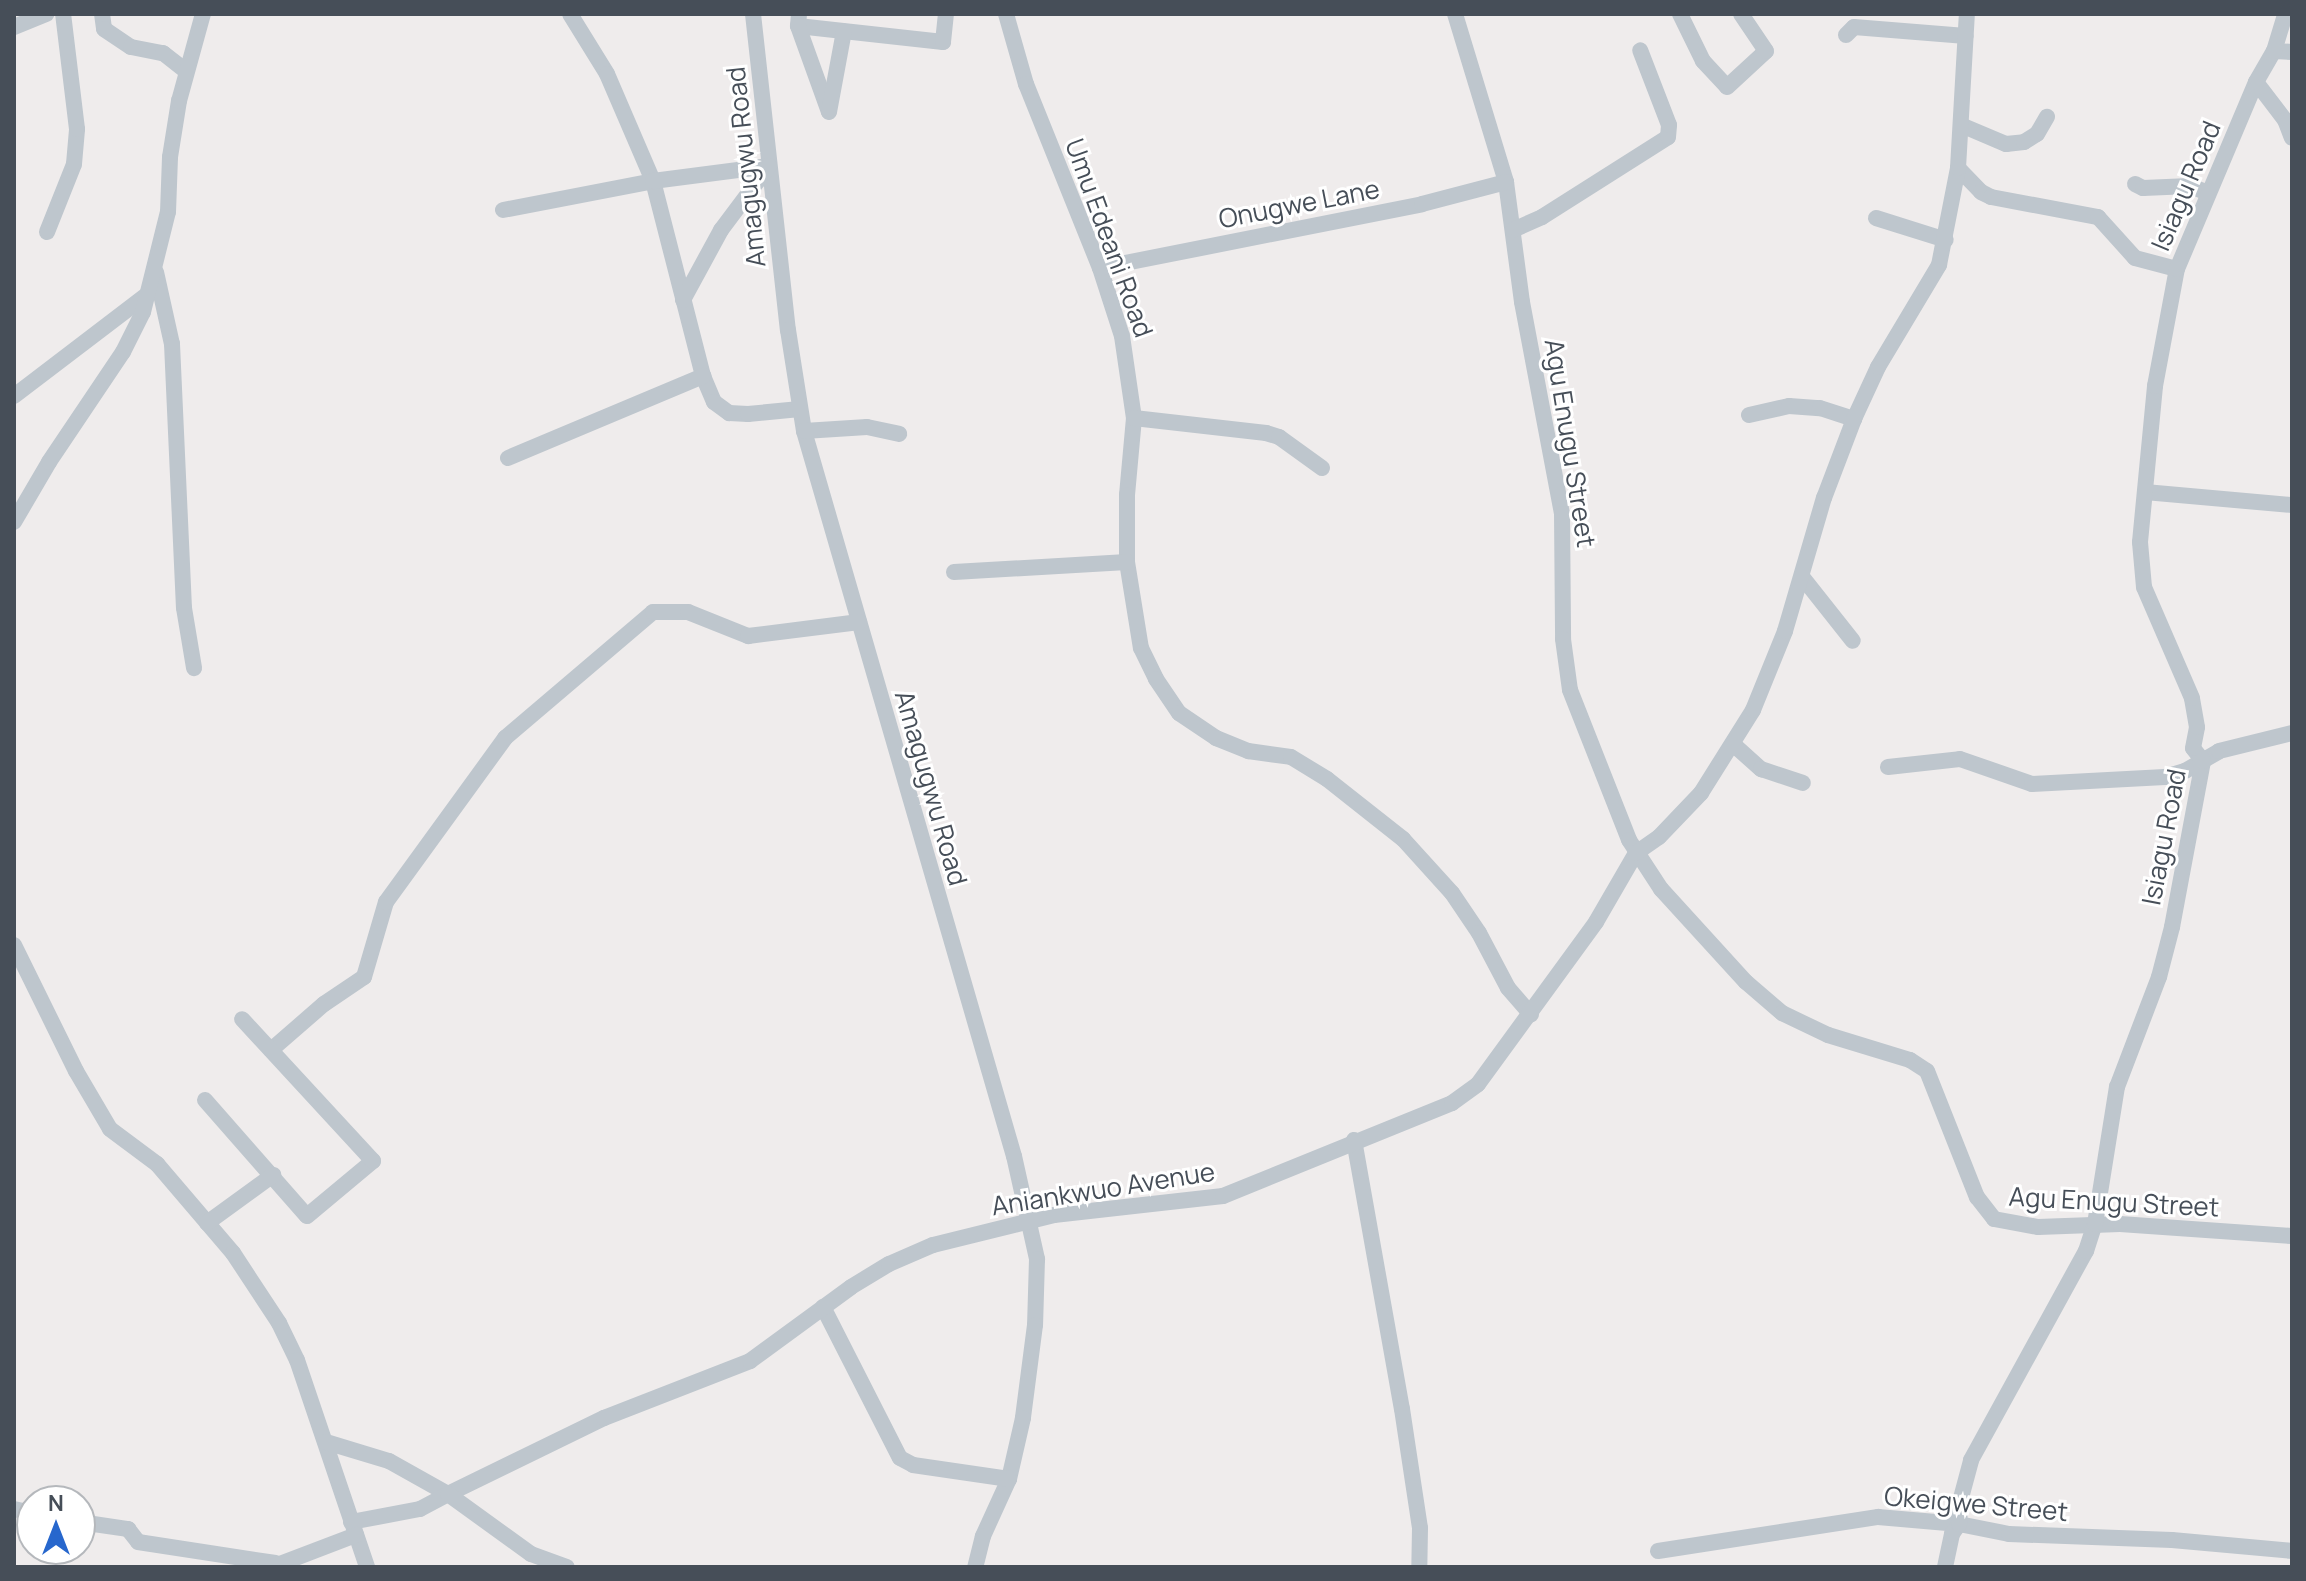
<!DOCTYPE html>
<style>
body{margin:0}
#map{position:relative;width:2306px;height:1581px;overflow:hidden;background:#efecec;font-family:Manrope,sans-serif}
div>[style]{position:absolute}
.minor>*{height:16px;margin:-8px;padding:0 8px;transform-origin:8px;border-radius:8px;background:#bec6cd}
span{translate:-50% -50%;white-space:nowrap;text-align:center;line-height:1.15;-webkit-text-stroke:6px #fff;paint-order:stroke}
.street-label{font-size:26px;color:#464e58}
.frame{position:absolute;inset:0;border:16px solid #464e58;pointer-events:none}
.north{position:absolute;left:16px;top:1485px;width:80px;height:80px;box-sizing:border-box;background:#fff;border:2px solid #b5b8bc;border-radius:50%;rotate:0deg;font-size:22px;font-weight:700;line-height:32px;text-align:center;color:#464e58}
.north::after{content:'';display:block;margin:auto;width:28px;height:36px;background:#2767cd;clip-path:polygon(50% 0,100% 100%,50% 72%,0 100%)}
</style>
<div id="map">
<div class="minor">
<div style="left:102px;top:14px;width:15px;rotate:82deg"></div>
<div style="left:104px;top:29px;width:32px;rotate:34deg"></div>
<div style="left:131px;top:47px;width:33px;rotate:11deg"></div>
<div style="left:163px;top:53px;width:29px;rotate:38deg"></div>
<div style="left:570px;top:14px;width:70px;rotate:58.3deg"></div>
<div style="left:607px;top:74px;width:116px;rotate:66.7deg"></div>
<div style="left:653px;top:181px;width:201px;rotate:75.6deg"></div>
<div style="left:703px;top:376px;width:28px;rotate:67deg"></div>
<div style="left:714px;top:402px;width:19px;rotate:36deg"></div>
<div style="left:729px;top:413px;width:19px;rotate:3deg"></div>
<div style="left:748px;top:414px;width:52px;rotate:-5.5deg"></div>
<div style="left:753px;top:14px;width:318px;rotate:83.7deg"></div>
<div style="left:788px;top:330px;width:102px;rotate:81deg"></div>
<div style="left:804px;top:431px;width:755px;rotate:73.85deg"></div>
<div style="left:1014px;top:1156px;width:106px;rotate:77.4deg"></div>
<div style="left:1037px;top:1259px;width:66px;rotate:91.7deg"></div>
<div style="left:1035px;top:1325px;width:94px;rotate:97.4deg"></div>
<div style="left:1023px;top:1418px;width:63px;rotate:102.9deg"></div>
<div style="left:1009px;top:1479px;width:63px;rotate:114.5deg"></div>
<div style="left:983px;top:1536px;width:32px;rotate:104deg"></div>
<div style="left:799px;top:14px;width:12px;rotate:95deg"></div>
<div style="left:798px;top:26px;width:146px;rotate:6.3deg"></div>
<div style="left:943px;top:42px;width:28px;rotate:-84deg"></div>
<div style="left:1006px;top:14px;width:73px;rotate:74.1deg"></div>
<div style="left:1026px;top:84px;width:198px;rotate:68.1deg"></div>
<div style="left:1100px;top:268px;width:71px;rotate:72.1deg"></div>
<div style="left:1122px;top:336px;width:83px;rotate:81.7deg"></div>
<div style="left:1134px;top:418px;width:77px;rotate:95.2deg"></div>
<div style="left:1127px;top:495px;width:67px;rotate:90deg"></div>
<div style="left:1127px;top:562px;width:87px;rotate:80.8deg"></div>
<div style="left:1141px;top:648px;width:34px;rotate:64deg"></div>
<div style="left:1156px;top:679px;width:41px;rotate:55.9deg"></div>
<div style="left:1179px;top:713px;width:45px;rotate:34deg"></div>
<div style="left:1216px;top:738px;width:35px;rotate:22deg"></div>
<div style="left:1248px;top:751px;width:43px;rotate:7.9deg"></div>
<div style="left:1291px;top:757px;width:42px;rotate:31.4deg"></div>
<div style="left:1327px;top:779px;width:97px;rotate:38.3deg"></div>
<div style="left:1403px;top:839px;width:73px;rotate:47.8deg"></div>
<div style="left:1452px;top:893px;width:48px;rotate:56deg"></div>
<div style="left:1479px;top:933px;width:62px;rotate:62.2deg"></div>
<div style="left:1508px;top:988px;width:35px;rotate:49deg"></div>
<div style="left:1455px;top:14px;width:176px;rotate:73.1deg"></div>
<div style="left:1506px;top:182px;width:121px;rotate:82.4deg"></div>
<div style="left:1522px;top:302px;width:216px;rotate:79.3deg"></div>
<div style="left:1562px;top:514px;width:125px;rotate:89.5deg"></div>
<div style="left:1563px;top:639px;width:51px;rotate:82.2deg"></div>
<div style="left:1570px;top:690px;width:161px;rotate:68.5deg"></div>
<div style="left:1629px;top:840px;width:59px;rotate:56.9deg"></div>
<div style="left:1661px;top:889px;width:126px;rotate:47.6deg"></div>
<div style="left:1746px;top:982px;width:48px;rotate:40.7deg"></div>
<div style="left:1782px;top:1013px;width:51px;rotate:25.6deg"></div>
<div style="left:1828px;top:1035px;width:86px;rotate:17deg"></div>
<div style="left:1910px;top:1060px;width:20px;rotate:33deg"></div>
<div style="left:1927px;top:1071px;width:136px;rotate:68.4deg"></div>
<div style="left:1977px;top:1197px;width:28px;rotate:52deg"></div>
<div style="left:1994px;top:1219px;width:45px;rotate:10.3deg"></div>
<div style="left:2038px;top:1227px;width:82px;rotate:-2.1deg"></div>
<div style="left:2120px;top:1224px;width:172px;rotate:4deg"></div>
<div style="left:1680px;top:14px;width:52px;rotate:63.9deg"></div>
<div style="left:1703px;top:61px;width:35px;rotate:47deg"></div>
<div style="left:1727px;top:87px;width:53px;rotate:-42.7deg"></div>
<div style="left:1766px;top:51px;width:45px;rotate:-124deg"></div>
<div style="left:798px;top:26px;width:91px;rotate:70.2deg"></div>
<div style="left:829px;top:112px;width:82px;rotate:-79.5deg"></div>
<div style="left:14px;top:27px;width:35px;rotate:-22deg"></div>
<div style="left:1846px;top:35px;width:11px;rotate:-45deg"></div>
<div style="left:1854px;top:27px;width:112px;rotate:4.6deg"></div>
<div style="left:2274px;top:51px;width:18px;rotate:3deg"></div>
<div style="left:2256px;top:82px;width:48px;rotate:52.7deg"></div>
<div style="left:2285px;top:120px;width:19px;rotate:69deg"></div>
<div style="left:1961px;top:125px;width:49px;rotate:22.9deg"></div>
<div style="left:2006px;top:144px;width:18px;rotate:-6deg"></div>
<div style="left:2024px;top:142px;width:15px;rotate:-32deg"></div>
<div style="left:2037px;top:134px;width:20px;rotate:-60deg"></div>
<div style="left:1958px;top:168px;width:33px;rotate:46deg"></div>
<div style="left:1981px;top:192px;width:11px;rotate:27deg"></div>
<div style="left:1991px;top:197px;width:109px;rotate:10.6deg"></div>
<div style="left:2098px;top:217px;width:55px;rotate:47.9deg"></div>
<div style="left:2135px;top:258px;width:43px;rotate:14.7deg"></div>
<div style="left:2135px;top:184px;width:9px;rotate:27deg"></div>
<div style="left:2143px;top:188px;width:47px;rotate:-2.4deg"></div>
<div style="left:2190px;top:186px;width:19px;rotate:21deg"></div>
<div style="left:503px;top:210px;width:153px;rotate:-10.9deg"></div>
<div style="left:653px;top:181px;width:117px;rotate:-7.4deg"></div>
<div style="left:1876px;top:218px;width:73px;rotate:17.4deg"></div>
<div style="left:1513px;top:230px;width:32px;rotate:-24deg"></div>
<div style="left:1542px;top:217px;width:149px;rotate:-32.4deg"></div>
<div style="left:1668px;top:137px;width:12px;rotate:-85deg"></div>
<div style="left:1669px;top:125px;width:80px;rotate:-111.1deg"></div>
<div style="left:47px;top:232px;width:73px;rotate:-68.3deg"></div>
<div style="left:74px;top:164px;width:35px;rotate:-85deg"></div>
<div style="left:77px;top:129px;width:116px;rotate:-96.9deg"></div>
<div style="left:1100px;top:268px;width:328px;rotate:-11.2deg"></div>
<div style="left:1422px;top:204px;width:87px;rotate:-14.7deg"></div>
<div style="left:156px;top:272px;width:74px;rotate:77.5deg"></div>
<div style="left:172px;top:344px;width:264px;rotate:87.4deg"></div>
<div style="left:184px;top:608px;width:61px;rotate:80.5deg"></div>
<div style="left:683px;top:300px;width:80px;rotate:-61.5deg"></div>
<div style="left:721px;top:230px;width:80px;rotate:-53.1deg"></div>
<div style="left:14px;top:396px;width:168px;rotate:-37.3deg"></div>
<div style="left:1749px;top:415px;width:41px;rotate:-12.7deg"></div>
<div style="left:1789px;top:406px;width:31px;rotate:4deg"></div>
<div style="left:1820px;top:408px;width:36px;rotate:18deg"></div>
<div style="left:1134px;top:418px;width:133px;rotate:6.5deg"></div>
<div style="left:1266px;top:433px;width:14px;rotate:17deg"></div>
<div style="left:1279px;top:437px;width:53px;rotate:35.8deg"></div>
<div style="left:804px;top:431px;width:63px;rotate:-3.6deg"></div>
<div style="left:867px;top:427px;width:33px;rotate:12deg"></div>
<div style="left:508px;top:458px;width:212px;rotate:-22.8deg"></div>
<div style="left:2145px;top:492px;width:148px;rotate:5.1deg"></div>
<div style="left:14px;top:522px;width:69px;rotate:-59.7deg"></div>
<div style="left:49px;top:462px;width:133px;rotate:-56.1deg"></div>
<div style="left:123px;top:352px;width:45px;rotate:-63.4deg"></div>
<div style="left:143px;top:312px;width:103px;rotate:-76deg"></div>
<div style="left:168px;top:212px;width:55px;rotate:-87.9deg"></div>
<div style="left:170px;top:157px;width:57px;rotate:-80.9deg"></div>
<div style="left:179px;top:101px;width:90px;rotate:-74.6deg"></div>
<div style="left:954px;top:572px;width:173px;rotate:-3.3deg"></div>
<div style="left:1803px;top:578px;width:80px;rotate:51.6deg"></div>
<div style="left:1733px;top:744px;width:38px;rotate:42deg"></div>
<div style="left:1761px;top:769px;width:44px;rotate:18.4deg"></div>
<div style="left:1888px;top:767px;width:72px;rotate:-6.3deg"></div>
<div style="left:1960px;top:759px;width:76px;rotate:19.1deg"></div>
<div style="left:2032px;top:784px;width:133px;rotate:-3deg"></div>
<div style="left:2165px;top:777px;width:21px;rotate:-17deg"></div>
<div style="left:2185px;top:771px;width:39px;rotate:-30deg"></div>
<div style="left:2219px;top:751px;width:75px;rotate:-13.9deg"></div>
<div style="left:14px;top:945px;width:140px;rotate:63.8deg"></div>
<div style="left:76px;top:1071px;width:67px;rotate:59.6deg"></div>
<div style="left:110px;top:1129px;width:59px;rotate:36.7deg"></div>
<div style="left:157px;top:1164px;width:117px;rotate:49.5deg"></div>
<div style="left:233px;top:1253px;width:84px;rotate:56.7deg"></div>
<div style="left:279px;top:1323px;width:41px;rotate:64.1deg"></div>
<div style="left:297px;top:1360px;width:219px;rotate:71.3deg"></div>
<div style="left:271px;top:1050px;width:70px;rotate:-41deg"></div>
<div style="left:324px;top:1004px;width:48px;rotate:-34deg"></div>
<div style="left:364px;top:977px;width:78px;rotate:-73.7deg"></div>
<div style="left:386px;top:902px;width:203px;rotate:-54deg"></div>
<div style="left:505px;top:738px;width:194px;rotate:-40.4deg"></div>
<div style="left:653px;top:612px;width:35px"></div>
<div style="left:688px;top:612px;width:65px;rotate:21.8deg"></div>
<div style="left:748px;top:636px;width:112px;rotate:-7.2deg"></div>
<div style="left:205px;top:1100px;width:154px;rotate:48.7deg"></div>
<div style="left:307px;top:1216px;width:86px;rotate:-39.8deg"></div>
<div style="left:373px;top:1161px;width:193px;rotate:-132.7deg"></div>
<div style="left:1354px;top:1140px;width:273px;rotate:79.9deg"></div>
<div style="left:1402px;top:1409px;width:120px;rotate:81.4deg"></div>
<div style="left:1420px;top:1528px;width:39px;rotate:91deg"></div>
<div style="left:207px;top:1223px;width:82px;rotate:-36deg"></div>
<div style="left:823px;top:1307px;width:169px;rotate:63deg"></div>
<div style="left:900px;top:1458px;width:15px;rotate:28deg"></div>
<div style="left:913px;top:1465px;width:97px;rotate:8.3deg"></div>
<div style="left:326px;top:1442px;width:66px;rotate:16.8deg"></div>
<div style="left:389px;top:1461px;width:68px;rotate:29.2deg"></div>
<div style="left:448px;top:1494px;width:174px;rotate:-26deg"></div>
<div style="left:604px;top:1418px;width:157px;rotate:-21.3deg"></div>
<div style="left:750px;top:1361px;width:125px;rotate:-36.2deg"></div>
<div style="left:851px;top:1287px;width:44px;rotate:-31.2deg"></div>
<div style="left:889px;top:1264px;width:48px;rotate:-23.4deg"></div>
<div style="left:933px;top:1245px;width:125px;rotate:-13.9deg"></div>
<div style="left:1054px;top:1215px;width:170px;rotate:-6.4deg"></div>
<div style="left:1223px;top:1196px;width:247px;rotate:-22.1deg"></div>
<div style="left:1452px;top:1103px;width:32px;rotate:-36deg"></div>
<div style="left:1478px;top:1084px;width:200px;rotate:-53.9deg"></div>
<div style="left:1596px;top:922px;width:80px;rotate:-59.9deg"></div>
<div style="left:1636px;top:853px;width:28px;rotate:-35deg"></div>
<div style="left:1659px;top:837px;width:61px;rotate:-46.3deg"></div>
<div style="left:1701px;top:793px;width:98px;rotate:-57.9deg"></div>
<div style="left:1753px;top:710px;width:85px;rotate:-67.9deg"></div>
<div style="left:1785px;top:631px;width:139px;rotate:-73.7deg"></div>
<div style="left:1824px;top:498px;width:85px;rotate:-69.2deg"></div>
<div style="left:1854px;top:419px;width:57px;rotate:-65.2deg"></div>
<div style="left:1878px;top:367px;width:119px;rotate:-59.1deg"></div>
<div style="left:1939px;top:265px;width:99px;rotate:-78.9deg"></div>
<div style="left:1958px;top:168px;width:154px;rotate:-86.7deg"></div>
<div style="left:14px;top:1509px;width:18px;rotate:13deg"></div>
<div style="left:80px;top:1522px;width:49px;rotate:8.3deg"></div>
<div style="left:128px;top:1529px;width:16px;rotate:52deg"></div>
<div style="left:138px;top:1542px;width:139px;rotate:8.7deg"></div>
<div style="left:351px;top:1522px;width:70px;rotate:-10.7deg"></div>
<div style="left:420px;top:1509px;width:32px;rotate:-28deg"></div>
<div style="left:448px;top:1494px;width:102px;rotate:35.9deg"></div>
<div style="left:531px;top:1554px;width:38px;rotate:20deg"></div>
<div style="left:1658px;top:1551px;width:223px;rotate:-8.8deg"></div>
<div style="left:1878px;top:1517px;width:81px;rotate:4.9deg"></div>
<div style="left:1959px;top:1524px;width:51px;rotate:11.3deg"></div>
<div style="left:2009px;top:1534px;width:163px;rotate:2.1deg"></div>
<div style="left:2172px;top:1540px;width:121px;rotate:5.2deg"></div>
<div style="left:272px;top:1567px;width:90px;rotate:-20.9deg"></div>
<div style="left:1945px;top:1567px;width:34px;rotate:-78deg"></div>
<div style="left:1952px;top:1534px;width:12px;rotate:-55deg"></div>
<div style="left:1959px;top:1524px;width:26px;rotate:-86deg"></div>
<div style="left:1961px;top:1498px;width:39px;rotate:-75deg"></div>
<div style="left:1971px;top:1460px;width:239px;rotate:-61.2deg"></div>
<div style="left:2086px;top:1251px;width:28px;rotate:-72deg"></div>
<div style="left:2095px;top:1224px;width:139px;rotate:-80.9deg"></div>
<div style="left:2117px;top:1087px;width:118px;rotate:-69.1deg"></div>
<div style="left:2159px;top:977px;width:52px;rotate:-75.4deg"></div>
<div style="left:2172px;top:927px;width:169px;rotate:-79.4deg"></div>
<div style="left:2203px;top:761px;width:16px;rotate:-128deg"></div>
<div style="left:2193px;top:748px;width:21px;rotate:-79deg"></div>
<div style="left:2197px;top:727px;width:29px;rotate:-100deg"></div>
<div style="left:2192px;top:698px;width:121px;rotate:-113.4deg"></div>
<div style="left:2144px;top:587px;width:45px;rotate:-95.1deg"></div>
<div style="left:2140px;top:542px;width:157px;rotate:-84.5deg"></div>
<div style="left:2155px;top:386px;width:119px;rotate:-79.4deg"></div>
<div style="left:2177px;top:269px;width:203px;rotate:-67.1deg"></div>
<div style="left:2256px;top:82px;width:36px;rotate:-60deg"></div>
<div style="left:2274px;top:51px;width:39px;rotate:-73deg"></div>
</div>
<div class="street-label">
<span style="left:746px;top:167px;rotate:-96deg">Amagugwu Road</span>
<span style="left:2186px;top:186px;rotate:-67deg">Isiagu Road</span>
<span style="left:1299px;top:204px;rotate:-11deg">Onugwe Lane</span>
<span style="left:1109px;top:238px;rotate:70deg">Umu Edeani Road</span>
<span style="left:1570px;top:443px;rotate:81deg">Agu Enugu Street</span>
<span style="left:931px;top:788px;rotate:74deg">Amagugwu Road</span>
<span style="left:2164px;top:837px;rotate:-79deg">Isiagu Road</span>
<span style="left:1103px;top:1189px;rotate:-9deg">Aniankwuo Avenue</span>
<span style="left:2114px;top:1202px;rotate:3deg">Agu Enugu Street</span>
<span style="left:1976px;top:1504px;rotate:5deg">Okeigwe Street</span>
</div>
<div class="frame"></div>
<div class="north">N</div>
</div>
